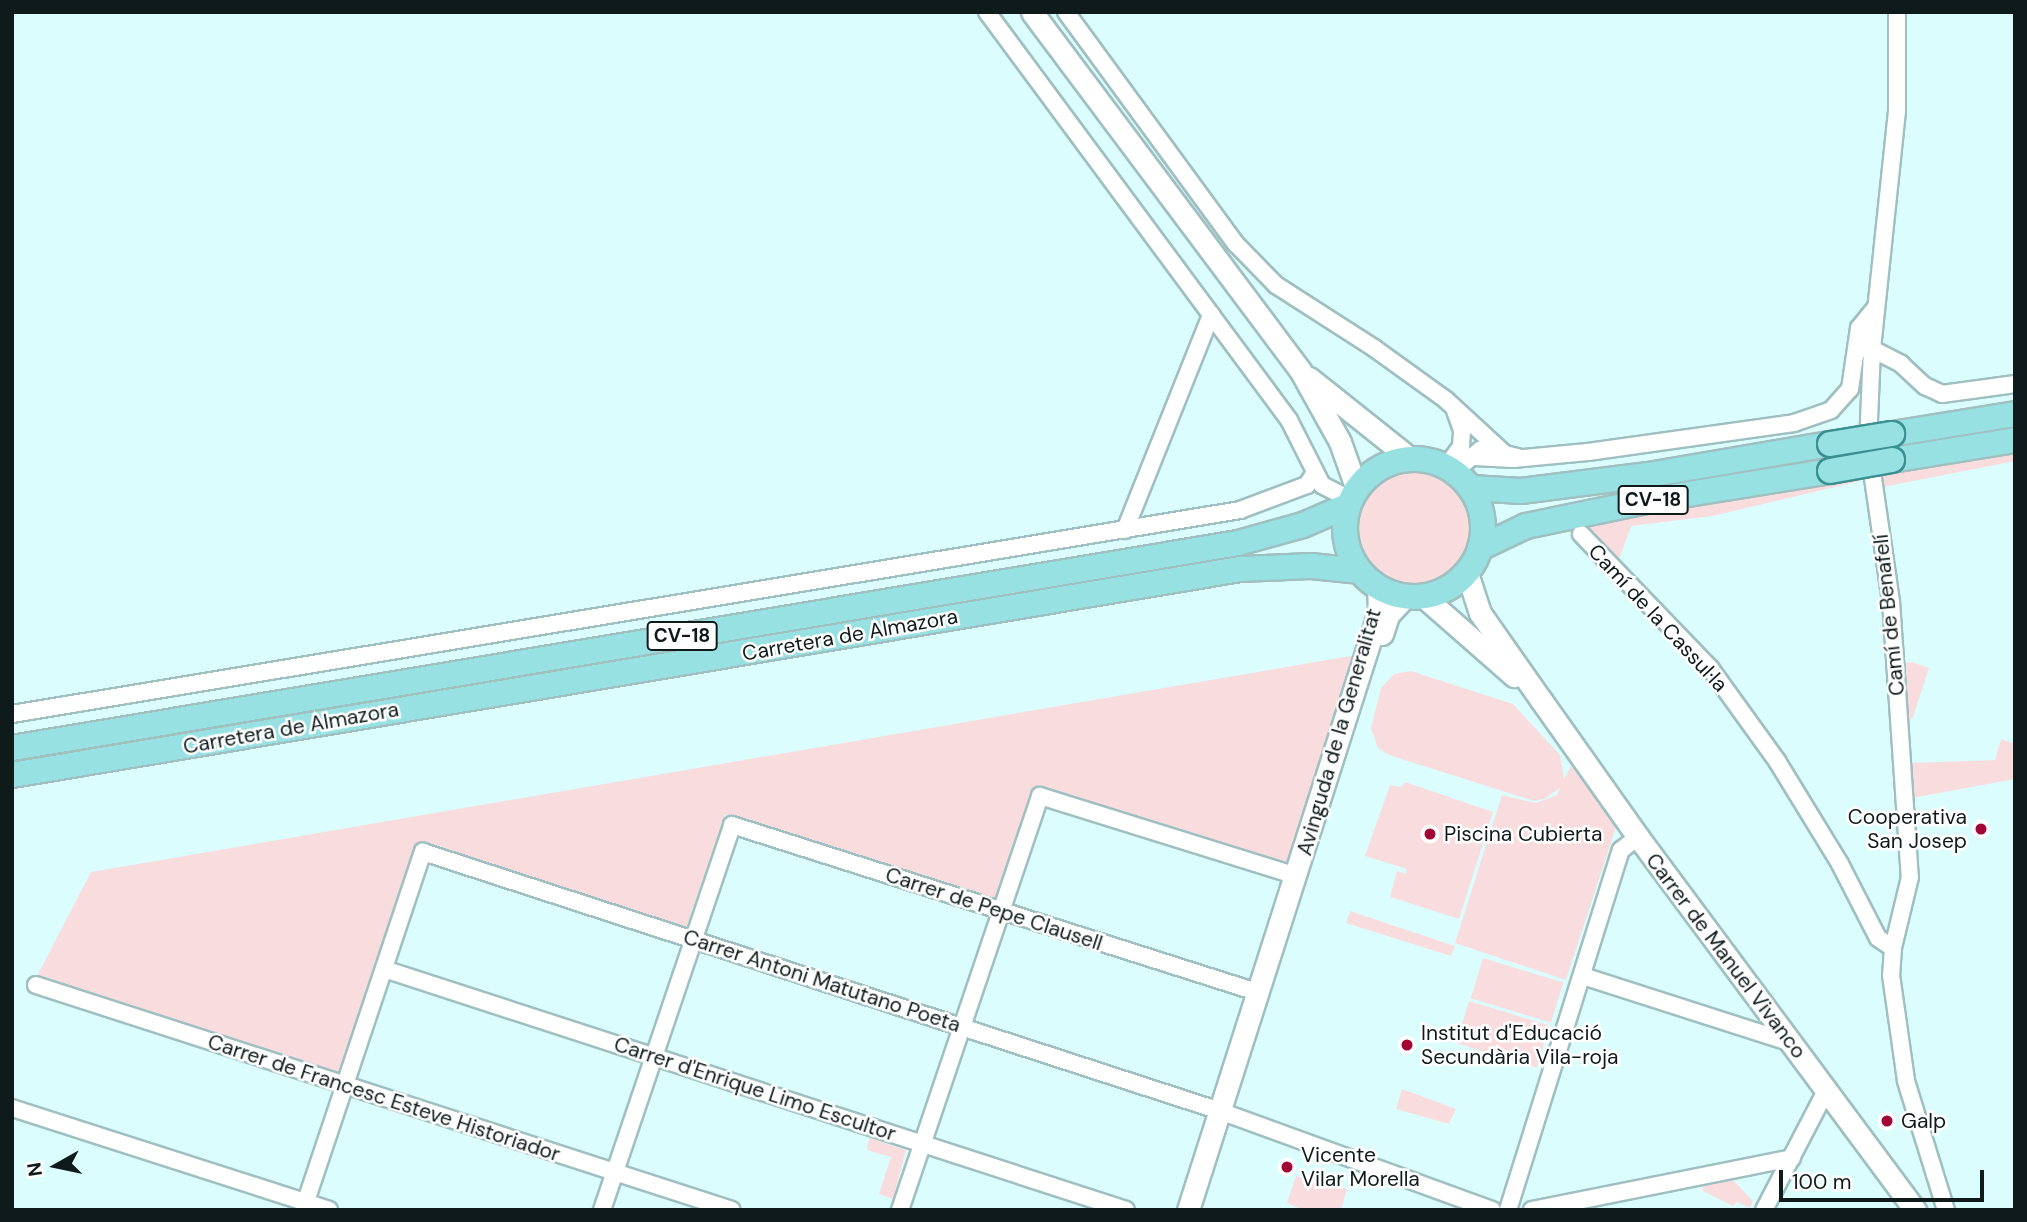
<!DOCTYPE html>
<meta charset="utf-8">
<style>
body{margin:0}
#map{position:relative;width:2027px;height:1222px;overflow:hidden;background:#dbfdfd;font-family:"DM Sans",sans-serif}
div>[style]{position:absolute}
.green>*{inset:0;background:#f9ddde;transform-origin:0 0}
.round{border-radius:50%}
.roads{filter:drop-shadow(2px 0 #9fbfc0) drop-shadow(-2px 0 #9fbfc0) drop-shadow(0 2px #9fbfc0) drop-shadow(0 -2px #9fbfc0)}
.street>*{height:16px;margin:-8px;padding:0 8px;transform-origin:8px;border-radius:8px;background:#fff}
.secondary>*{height:21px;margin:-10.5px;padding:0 10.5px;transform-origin:10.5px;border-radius:10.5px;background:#fff}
.primary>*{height:24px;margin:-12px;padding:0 12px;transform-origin:12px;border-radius:12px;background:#97e1e3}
.primary>.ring{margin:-12px;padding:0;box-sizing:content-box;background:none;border:24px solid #97e1e3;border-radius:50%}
.bridges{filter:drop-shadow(2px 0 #3b8f91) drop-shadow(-2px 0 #3b8f91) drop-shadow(0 2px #3b8f91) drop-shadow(0 -2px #3b8f91)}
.primary-bridge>*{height:24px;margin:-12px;padding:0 12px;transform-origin:12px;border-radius:12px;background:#97e1e3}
.dots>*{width:19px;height:19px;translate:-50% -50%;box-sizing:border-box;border:4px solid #fff;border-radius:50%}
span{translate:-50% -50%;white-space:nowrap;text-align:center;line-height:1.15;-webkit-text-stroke:5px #fff;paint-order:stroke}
.shield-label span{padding:2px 5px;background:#fff;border:2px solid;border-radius:5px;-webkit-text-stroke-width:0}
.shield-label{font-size:19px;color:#0f1b1b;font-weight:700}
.street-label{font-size:21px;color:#0f1b1b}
.poi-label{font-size:21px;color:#0f1b1b}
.right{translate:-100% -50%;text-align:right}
.left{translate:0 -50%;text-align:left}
.frame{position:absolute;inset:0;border:14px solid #0f1b1b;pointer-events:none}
.north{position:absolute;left:21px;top:1131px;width:70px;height:70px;-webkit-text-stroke:5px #fff;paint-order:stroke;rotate:261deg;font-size:19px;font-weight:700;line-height:28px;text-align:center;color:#0f1b1b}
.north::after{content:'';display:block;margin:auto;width:24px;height:32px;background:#0f1b1b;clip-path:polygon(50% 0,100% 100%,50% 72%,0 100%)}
.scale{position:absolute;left:1779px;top:1170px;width:205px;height:32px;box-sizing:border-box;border:4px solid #0f1b1b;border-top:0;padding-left:9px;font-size:21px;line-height:24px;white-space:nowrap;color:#0f1b1b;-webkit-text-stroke:5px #fff;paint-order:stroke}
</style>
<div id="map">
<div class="green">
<div style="clip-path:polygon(2015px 451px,2015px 461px,1883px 487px,1881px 474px)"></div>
<div class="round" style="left:1355px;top:469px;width:118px;height:118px"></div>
<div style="clip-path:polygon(1859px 478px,1860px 481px,1713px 516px,1631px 526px,1618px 562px,1581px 525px)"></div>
<div style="clip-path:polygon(1356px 655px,1294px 867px,1037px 787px,998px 901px,725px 814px,686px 928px,420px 843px,338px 1075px,37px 976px,91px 872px)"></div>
<div style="clip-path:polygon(1912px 662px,1929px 668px,1913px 717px,1907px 724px,1902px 663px)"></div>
<div style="clip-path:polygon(1411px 671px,1513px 704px,1560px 755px,1564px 779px,1571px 766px,1617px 824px,1566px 980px,1455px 943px,1502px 795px,1536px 803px,1557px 795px,1560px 788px,1544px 799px,1534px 801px,1389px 755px,1378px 748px,1371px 728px,1381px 688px,1394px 674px)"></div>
<div style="clip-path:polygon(2001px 739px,2015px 744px,2015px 779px,1912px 798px,1909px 763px,1995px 760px)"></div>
<div style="clip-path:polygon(1405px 782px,1493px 812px,1459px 919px,1390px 897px,1397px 871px,1406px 874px,1407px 869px,1365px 856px,1390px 785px,1401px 787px)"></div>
<div style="clip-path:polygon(1350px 911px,1455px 946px,1451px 956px,1346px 923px)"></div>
<div style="left:1483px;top:958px;width:84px;height:42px;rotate:17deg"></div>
<div style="left:1469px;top:1001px;width:84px;height:44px;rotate:17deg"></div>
<div style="clip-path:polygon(1402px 1089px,1456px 1109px,1449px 1124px,1396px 1109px)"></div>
<div style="clip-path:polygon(869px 1138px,906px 1150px,893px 1199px,879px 1194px,891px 1157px,867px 1150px)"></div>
<div style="clip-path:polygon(1296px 1176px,1347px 1189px,1341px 1210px,1303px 1210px,1287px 1203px)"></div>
<div style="clip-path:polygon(1733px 1180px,1753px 1201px,1750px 1208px,1737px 1202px,1733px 1206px,1703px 1191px,1703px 1186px)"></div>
</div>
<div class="roads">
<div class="street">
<div style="left:987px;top:12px;width:508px;rotate:53.49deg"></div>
<div style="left:1289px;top:420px;width:73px;rotate:63.1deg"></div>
<div style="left:1322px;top:485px;width:30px;rotate:27deg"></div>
<div style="left:1066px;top:12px;width:286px;rotate:53.8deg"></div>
<div style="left:1235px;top:243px;width:59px;rotate:45.7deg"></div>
<div style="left:1276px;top:285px;width:117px;rotate:32.7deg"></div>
<div style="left:1374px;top:348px;width:89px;rotate:35.8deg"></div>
<div style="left:1446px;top:400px;width:80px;rotate:42.5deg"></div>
<div style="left:1505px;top:454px;width:13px;rotate:13deg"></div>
<div style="left:1897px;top:12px;width:99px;rotate:90deg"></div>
<div style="left:1897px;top:111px;width:239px;rotate:96deg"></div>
<div style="left:1872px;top:349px;width:95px;rotate:92.4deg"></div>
<div style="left:1868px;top:444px;width:159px;rotate:81.7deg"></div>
<div style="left:1891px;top:601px;width:277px;rotate:86.1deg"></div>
<div style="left:1910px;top:877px;width:73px;rotate:103.5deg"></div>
<div style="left:1893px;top:948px;width:27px;rotate:94deg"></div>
<div style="left:1891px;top:975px;width:107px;rotate:81.9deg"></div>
<div style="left:1906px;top:1081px;width:135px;rotate:72.8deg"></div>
<div style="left:1863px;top:349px;width:9px"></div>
<div style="left:1872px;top:349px;width:33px;rotate:27deg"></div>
<div style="left:1901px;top:364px;width:33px;rotate:43deg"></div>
<div style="left:1925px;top:386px;width:19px;rotate:25deg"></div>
<div style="left:1942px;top:394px;width:74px;rotate:-7.8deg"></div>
<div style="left:1475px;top:457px;width:38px;rotate:3deg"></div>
<div style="left:1513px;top:459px;width:75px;rotate:-5.3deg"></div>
<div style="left:1588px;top:452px;width:208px;rotate:-8deg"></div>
<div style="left:1794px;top:423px;width:39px;rotate:-19deg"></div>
<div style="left:1831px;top:410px;width:28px;rotate:-48deg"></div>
<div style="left:1850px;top:389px;width:62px;rotate:-81.6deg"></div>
<div style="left:1859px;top:328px;width:27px;rotate:-51deg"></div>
<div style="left:1446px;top:467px;width:26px;rotate:-54deg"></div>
<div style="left:1461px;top:446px;width:16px;rotate:-86deg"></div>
<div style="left:1462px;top:430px;width:20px;rotate:-110deg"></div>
<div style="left:1455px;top:471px;width:34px;rotate:-40deg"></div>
<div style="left:1125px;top:530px;width:232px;rotate:-68.2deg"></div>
<div style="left:1581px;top:534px;width:186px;rotate:46.1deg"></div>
<div style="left:1710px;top:668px;width:115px;rotate:54.2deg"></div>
<div style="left:1777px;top:761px;width:121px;rotate:58.5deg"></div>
<div style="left:1840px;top:864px;width:83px;rotate:62.8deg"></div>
<div style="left:1878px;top:938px;width:18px;rotate:34deg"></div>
<div style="left:12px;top:714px;width:1245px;rotate:-9.43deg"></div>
<div style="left:1240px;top:510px;width:72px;rotate:-20.5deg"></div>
<div style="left:1307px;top:485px;width:13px;rotate:-58deg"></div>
<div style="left:384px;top:969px;width:780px;rotate:17.99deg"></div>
<div style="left:1583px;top:976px;width:219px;rotate:17.8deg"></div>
<div style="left:36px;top:985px;width:731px;rotate:17.91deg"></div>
<div style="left:12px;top:1108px;width:333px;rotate:17.8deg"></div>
<div style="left:1228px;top:1114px;width:281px;rotate:20deg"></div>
<div style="left:303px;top:1210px;width:378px;rotate:-71.5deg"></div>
<div style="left:423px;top:852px;width:838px;rotate:18deg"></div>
<div style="left:602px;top:1210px;width:406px;rotate:-71.3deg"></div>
<div style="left:732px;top:825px;width:551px;rotate:17.65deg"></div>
<div style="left:900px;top:1210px;width:437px;rotate:-71.3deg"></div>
<div style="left:1040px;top:796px;width:269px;rotate:17.3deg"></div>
<div style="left:1508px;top:1210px;width:377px;rotate:-72.6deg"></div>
<div style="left:1621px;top:850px;width:21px;rotate:-37deg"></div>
<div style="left:1532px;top:1210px;width:265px;rotate:-11.3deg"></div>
<div style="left:1764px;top:1210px;width:134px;rotate:-62.5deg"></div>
</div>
<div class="secondary">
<div style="left:1032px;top:12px;width:447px;rotate:53.2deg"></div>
<div style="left:1300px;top:370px;width:82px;rotate:60.9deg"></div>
<div style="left:1340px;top:442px;width:48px;rotate:70.4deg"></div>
<div style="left:1309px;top:378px;width:130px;rotate:38.5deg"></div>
<div style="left:1467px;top:573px;width:42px;rotate:72deg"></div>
<div style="left:1480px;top:613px;width:106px;rotate:55deg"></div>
<div style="left:1541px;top:700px;width:168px;rotate:54.7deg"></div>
<div style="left:1638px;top:837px;width:465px;rotate:53.4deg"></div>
<div style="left:1424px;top:597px;width:120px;rotate:41.3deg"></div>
<div style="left:1382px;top:634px;width:20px;rotate:-72deg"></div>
<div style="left:1388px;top:615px;width:25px;rotate:-47deg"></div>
<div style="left:1188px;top:1210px;width:628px;rotate:-72.29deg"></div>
<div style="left:1379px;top:612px;width:24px;rotate:-92deg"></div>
</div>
<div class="primary">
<div style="left:1892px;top:434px;width:125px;rotate:-9.2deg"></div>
<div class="ring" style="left:1345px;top:459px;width:114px;height:114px"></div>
<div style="left:1892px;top:460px;width:125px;rotate:-9.2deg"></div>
<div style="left:1472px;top:488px;width:49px;rotate:3.5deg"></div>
<div style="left:1521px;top:491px;width:128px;rotate:-7.2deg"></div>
<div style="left:1648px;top:475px;width:185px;rotate:-9.7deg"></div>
<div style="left:1480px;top:548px;width:51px;rotate:-25.6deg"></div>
<div style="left:1526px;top:526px;width:128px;rotate:-11.7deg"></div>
<div style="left:1651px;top:500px;width:181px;rotate:-9.2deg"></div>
<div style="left:12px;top:748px;width:1243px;rotate:-9.49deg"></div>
<div style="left:1238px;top:543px;width:67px;rotate:-15.5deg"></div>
<div style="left:1303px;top:525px;width:48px;rotate:-23.4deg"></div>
<div style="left:12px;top:775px;width:1246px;rotate:-9.52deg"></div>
<div style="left:1241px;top:569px;width:70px;rotate:-2.5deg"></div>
<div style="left:1311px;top:566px;width:48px;rotate:5.9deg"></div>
</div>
</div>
<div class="bridges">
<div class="primary-bridge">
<div style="left:1830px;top:444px;width:63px;rotate:-9.2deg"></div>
<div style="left:1830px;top:471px;width:63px;rotate:-10.1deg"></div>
</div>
</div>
<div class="dots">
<div style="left:1981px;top:829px;background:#a30436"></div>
<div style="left:1430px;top:834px;background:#a30436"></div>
<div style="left:1407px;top:1045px;background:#a30436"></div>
<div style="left:1887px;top:1121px;background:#a30436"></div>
<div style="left:1287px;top:1167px;background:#a30436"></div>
</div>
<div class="shield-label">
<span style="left:1653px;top:500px">CV-18</span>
<span style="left:682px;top:636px">CV-18</span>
</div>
<div class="street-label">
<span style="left:1889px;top:615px;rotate:-96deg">Camí de Benafelí</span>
<span style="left:1658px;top:618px;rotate:47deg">Camí de la Cassul·la</span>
<span style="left:850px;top:635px;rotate:-10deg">Carretera de Almazora</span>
<span style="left:291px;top:728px;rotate:-10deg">Carretera de Almazora</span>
<span style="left:1339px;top:732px;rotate:-74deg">Avinguda de la Generalitat</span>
<span style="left:994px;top:909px;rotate:18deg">Carrer de Pepe Clausell</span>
<span style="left:1726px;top:956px;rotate:53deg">Carrer de Manuel Vivanco</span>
<span style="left:822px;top:981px;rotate:18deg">Carrer Antoni Matutano Poeta</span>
<span style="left:755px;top:1089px;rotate:18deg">Carrer d'Enrique Limo Escultor</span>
<span style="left:384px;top:1098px;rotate:18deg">Carrer de Francesc Esteve Historiador</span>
</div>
<div class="poi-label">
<span class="right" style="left:1967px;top:829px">Cooperativa<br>San Josep</span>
<span class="left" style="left:1444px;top:834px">Piscina Cubierta</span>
<span class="left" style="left:1421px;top:1045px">Institut d'Educació<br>Secundària Vila-roja</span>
<span class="left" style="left:1901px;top:1121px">Galp</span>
<span class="left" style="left:1301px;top:1167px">Vicente<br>Vilar Morella</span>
</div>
<div class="frame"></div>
<div class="north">N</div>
<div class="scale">100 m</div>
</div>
